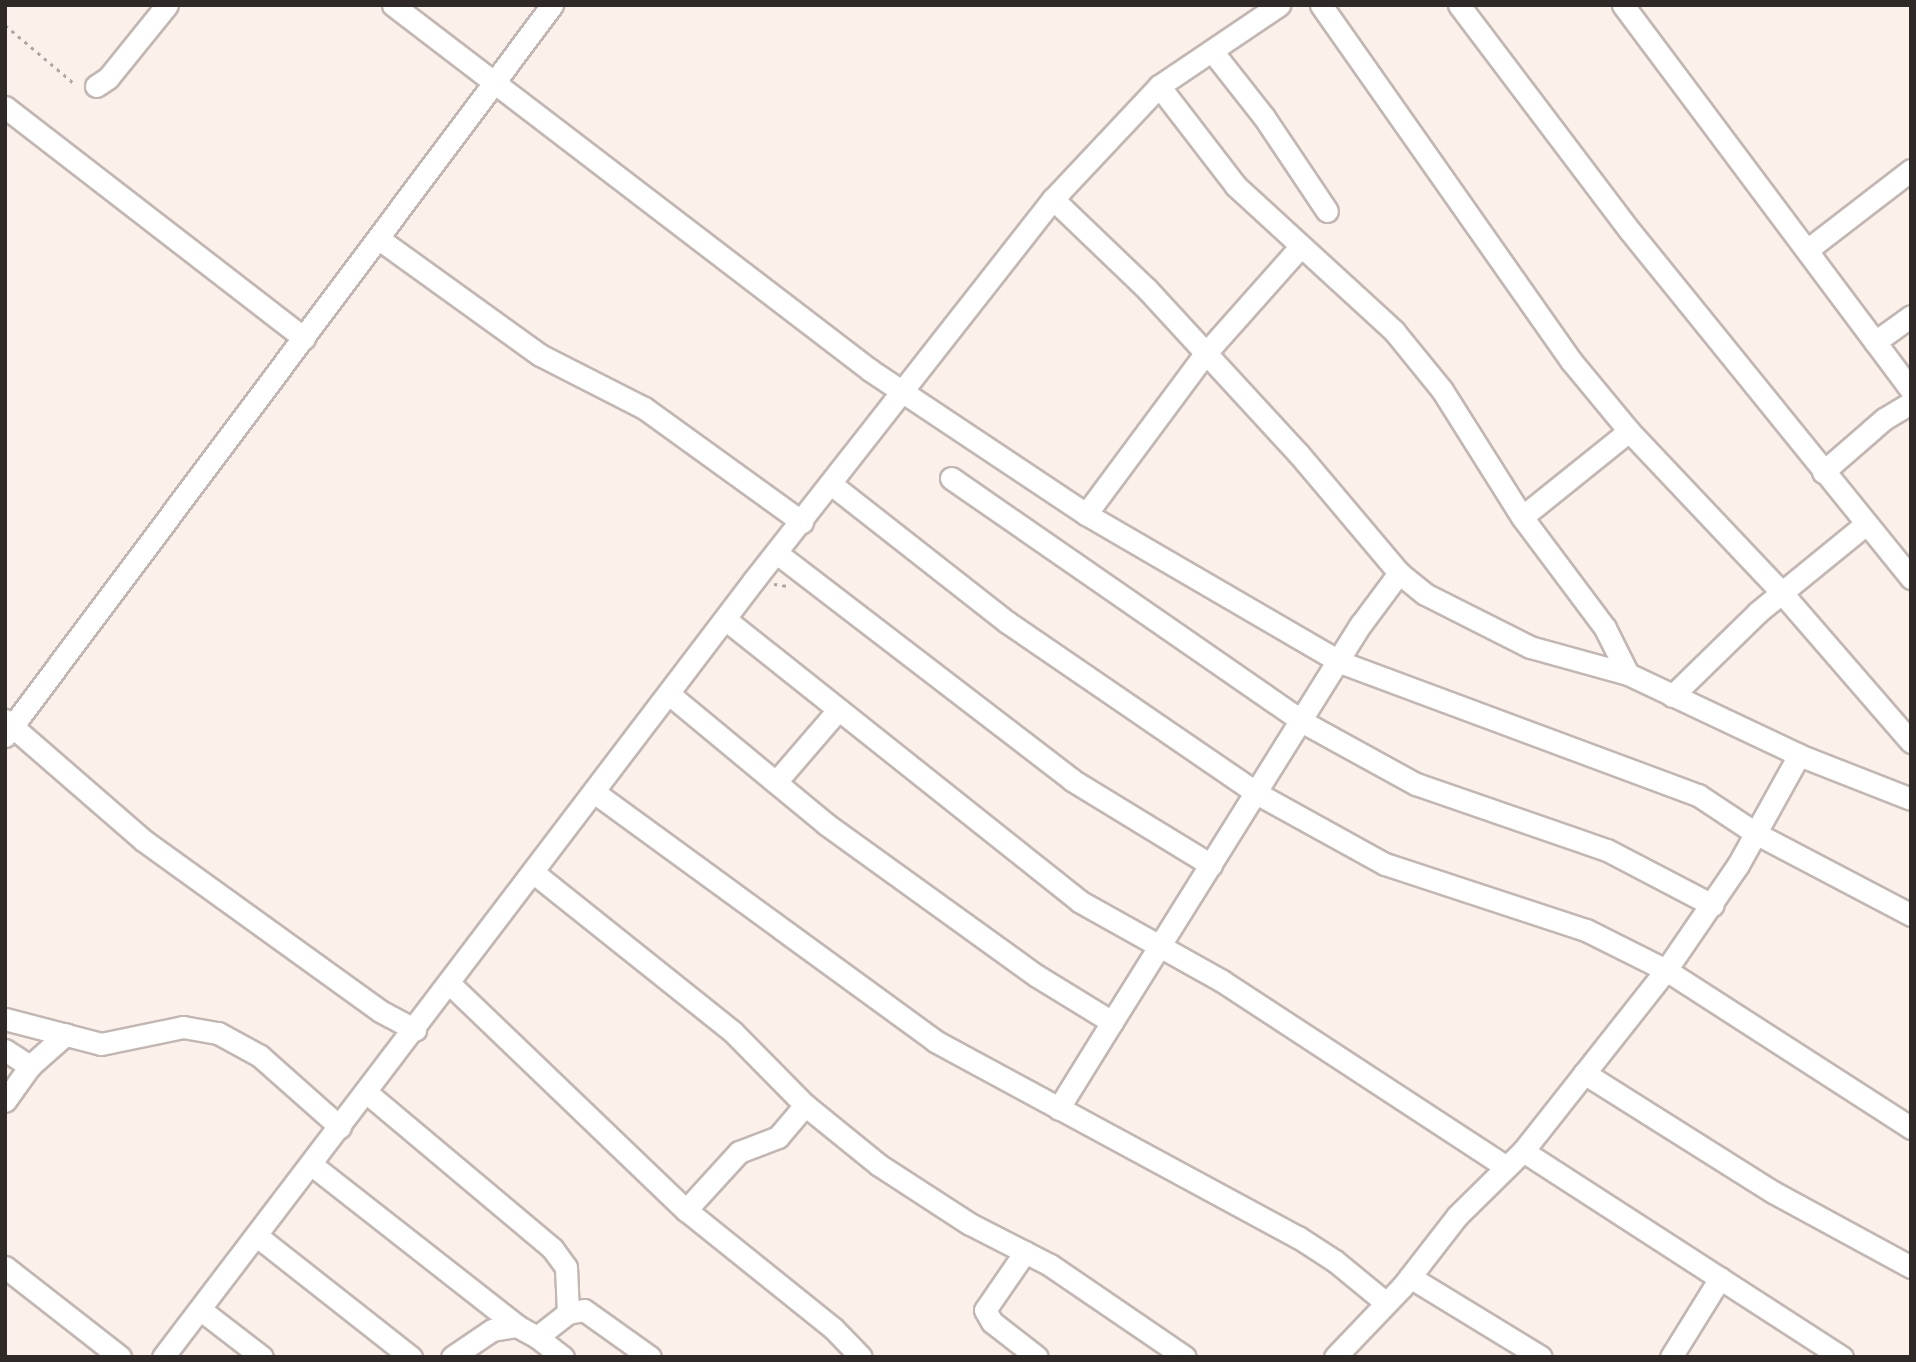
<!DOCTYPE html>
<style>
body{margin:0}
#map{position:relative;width:1916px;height:1362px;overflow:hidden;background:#fcf0eb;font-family:"Space Grotesk",sans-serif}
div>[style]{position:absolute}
.path>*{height:2.5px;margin-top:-1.25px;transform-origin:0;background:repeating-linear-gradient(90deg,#b0a7a3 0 3.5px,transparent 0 8.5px)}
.roads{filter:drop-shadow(2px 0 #c2b7b2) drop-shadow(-2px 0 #c2b7b2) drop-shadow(0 2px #c2b7b2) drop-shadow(0 -2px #c2b7b2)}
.minor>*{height:21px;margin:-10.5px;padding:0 10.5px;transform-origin:10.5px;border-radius:10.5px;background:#fff}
span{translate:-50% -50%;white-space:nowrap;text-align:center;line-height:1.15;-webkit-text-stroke:7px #fff;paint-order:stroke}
.frame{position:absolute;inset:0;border:7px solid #2f2a28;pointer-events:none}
</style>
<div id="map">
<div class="path">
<div style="left:5px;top:25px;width:93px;rotate:40.2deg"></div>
<div style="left:774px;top:584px;width:14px;rotate:8deg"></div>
</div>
<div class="roads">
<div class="minor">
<div style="left:393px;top:5px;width:601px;rotate:37.42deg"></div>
<div style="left:870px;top:370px;width:260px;rotate:33.7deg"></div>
<div style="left:1086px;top:514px;width:294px;rotate:30.2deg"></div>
<div style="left:1340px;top:662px;width:382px;rotate:20.4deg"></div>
<div style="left:1698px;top:795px;width:71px;rotate:33.5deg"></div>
<div style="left:1757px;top:834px;width:174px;rotate:27.7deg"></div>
<div style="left:1321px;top:5px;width:436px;rotate:54.9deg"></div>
<div style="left:1572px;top:362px;width:89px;rotate:50.4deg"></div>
<div style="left:1629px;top:431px;width:223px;rotate:46.6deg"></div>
<div style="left:1782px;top:593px;width:197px;rotate:49.1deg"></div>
<div style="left:1459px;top:5px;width:283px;rotate:52.9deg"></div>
<div style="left:1630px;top:231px;width:447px;rotate:51deg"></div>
<div style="left:1623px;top:5px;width:481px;rotate:53.2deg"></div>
<div style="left:1212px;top:51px;width:84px;rotate:51.8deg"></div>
<div style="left:1264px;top:117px;width:113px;rotate:56.2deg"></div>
<div style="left:96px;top:86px;width:14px;rotate:-34deg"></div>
<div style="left:108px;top:78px;width:94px;rotate:-51.1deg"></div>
<div style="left:1159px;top:86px;width:126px;rotate:52.4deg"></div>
<div style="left:1236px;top:186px;width:214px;rotate:42.5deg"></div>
<div style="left:1394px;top:331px;width:76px;rotate:50.9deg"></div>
<div style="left:1442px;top:390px;width:150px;rotate:57.8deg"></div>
<div style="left:1522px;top:517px;width:139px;rotate:53.2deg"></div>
<div style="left:1605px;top:628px;width:51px;rotate:63.4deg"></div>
<div style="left:5px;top:107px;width:378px;rotate:37.7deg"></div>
<div style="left:1053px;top:199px;width:130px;rotate:43.8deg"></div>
<div style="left:1147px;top:289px;width:223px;rotate:47.4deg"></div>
<div style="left:1298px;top:453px;width:157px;rotate:49.9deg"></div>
<div style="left:1399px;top:573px;width:33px;rotate:39deg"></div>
<div style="left:1425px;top:594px;width:118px;rotate:26.8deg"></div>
<div style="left:1530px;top:647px;width:102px;rotate:15.4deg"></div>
<div style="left:1628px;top:674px;width:189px;rotate:25.3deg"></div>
<div style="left:1799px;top:755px;width:120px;rotate:21.4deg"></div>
<div style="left:379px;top:239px;width:198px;rotate:35.8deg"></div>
<div style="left:540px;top:355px;width:117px;rotate:27deg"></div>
<div style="left:644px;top:408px;width:195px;rotate:35.8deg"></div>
<div style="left:1807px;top:250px;width:131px;rotate:-37.6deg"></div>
<div style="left:1875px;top:342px;width:44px;rotate:-35.8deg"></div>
<div style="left:1823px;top:472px;width:81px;rotate:-41deg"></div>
<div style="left:1884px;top:419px;width:31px;rotate:-31deg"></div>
<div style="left:951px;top:478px;width:428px;rotate:34.7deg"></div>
<div style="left:1303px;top:722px;width:129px;rotate:28.8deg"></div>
<div style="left:1416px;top:784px;width:202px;rotate:19.1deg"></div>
<div style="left:1607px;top:850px;width:119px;rotate:27.6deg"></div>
<div style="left:831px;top:484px;width:224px;rotate:38.1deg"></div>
<div style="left:1007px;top:622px;width:304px;rotate:34.4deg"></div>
<div style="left:1258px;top:794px;width:145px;rotate:28.9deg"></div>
<div style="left:1385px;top:864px;width:212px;rotate:18.2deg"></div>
<div style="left:1586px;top:930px;width:89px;rotate:26.6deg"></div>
<div style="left:1666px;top:970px;width:292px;rotate:32.8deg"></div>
<div style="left:1086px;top:514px;width:199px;rotate:-53.4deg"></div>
<div style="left:1205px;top:354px;width:144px;rotate:-48.4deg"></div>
<div style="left:1522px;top:517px;width:137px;rotate:-38.8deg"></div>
<div style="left:778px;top:554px;width:371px;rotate:37.5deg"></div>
<div style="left:1072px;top:780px;width:163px;rotate:31.4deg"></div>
<div style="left:725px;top:619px;width:453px;rotate:38.5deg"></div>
<div style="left:1079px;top:901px;width:164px;rotate:29.2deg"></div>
<div style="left:1222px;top:981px;width:339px;rotate:33.2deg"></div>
<div style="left:669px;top:694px;width:204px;rotate:39.6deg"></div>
<div style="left:826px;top:824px;width:260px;rotate:35.8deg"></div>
<div style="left:1037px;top:976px;width:88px;rotate:31.5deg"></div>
<div style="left:1112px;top:1022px;width:102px;rotate:121.8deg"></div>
<div style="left:1672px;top:696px;width:120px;rotate:-44.3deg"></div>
<div style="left:1758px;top:612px;width:139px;rotate:-39.2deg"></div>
<div style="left:5px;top:720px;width:183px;rotate:41deg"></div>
<div style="left:143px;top:840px;width:292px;rotate:35.8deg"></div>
<div style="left:380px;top:1011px;width:40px;rotate:28deg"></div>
<div style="left:5px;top:736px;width:913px;rotate:-53.19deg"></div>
<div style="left:776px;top:782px;width:95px;rotate:-49.3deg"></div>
<div style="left:594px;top:792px;width:422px;rotate:36.1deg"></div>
<div style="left:935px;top:1041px;width:413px;rotate:28.4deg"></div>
<div style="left:1298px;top:1237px;width:44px;rotate:33deg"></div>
<div style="left:1335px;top:1261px;width:65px;rotate:39.4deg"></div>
<div style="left:534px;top:873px;width:255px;rotate:38.6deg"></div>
<div style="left:733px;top:1032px;width:103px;rotate:45.4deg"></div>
<div style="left:805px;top:1105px;width:95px;rotate:39deg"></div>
<div style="left:879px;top:1165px;width:108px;rotate:33deg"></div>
<div style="left:970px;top:1224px;width:90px;rotate:27.1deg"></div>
<div style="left:1050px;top:1265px;width:163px;rotate:34.3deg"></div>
<div style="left:450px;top:984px;width:327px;rotate:43.8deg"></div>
<div style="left:686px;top:1210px;width:189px;rotate:38.8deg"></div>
<div style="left:833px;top:1328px;width:40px;rotate:46deg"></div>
<div style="left:5px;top:1019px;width:99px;rotate:14.6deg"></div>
<div style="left:101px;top:1044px;width:84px;rotate:-11.7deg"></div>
<div style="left:183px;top:1027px;width:36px;rotate:10deg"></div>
<div style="left:218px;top:1033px;width:48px;rotate:28.7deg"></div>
<div style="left:260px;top:1056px;width:107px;rotate:41.6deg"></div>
<div style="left:1112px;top:1022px;width:469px;rotate:-58deg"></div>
<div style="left:1361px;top:624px;width:64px;rotate:-53.3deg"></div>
<div style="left:5px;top:1050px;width:30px;rotate:33deg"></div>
<div style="left:1584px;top:1073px;width:223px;rotate:32.2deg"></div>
<div style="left:1773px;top:1192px;width:157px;rotate:28.5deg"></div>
<div style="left:366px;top:1092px;width:243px;rotate:40deg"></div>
<div style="left:552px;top:1248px;width:24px;rotate:54deg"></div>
<div style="left:566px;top:1267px;width:46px;rotate:87.5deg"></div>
<div style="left:5px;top:1101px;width:43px;rotate:-54.5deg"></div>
<div style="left:30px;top:1066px;width:48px;rotate:-41.6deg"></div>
<div style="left:1523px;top:1151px;width:380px;rotate:32.9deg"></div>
<div style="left:312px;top:1165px;width:261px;rotate:38.1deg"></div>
<div style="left:517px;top:1326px;width:25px;rotate:171deg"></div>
<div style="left:492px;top:1330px;width:48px;rotate:146deg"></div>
<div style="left:686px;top:1210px;width:79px;rotate:-47.6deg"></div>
<div style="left:739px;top:1152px;width:42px;rotate:-21deg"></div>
<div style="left:778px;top:1137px;width:42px;rotate:-49.8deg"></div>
<div style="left:257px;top:1236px;width:196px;rotate:38.2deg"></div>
<div style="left:1025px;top:1252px;width:70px;rotate:124.6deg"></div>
<div style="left:985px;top:1310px;width:14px;rotate:60deg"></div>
<div style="left:992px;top:1322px;width:57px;rotate:37.9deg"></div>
<div style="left:5px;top:1267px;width:146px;rotate:38deg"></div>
<div style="left:1410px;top:1277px;width:153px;rotate:31.4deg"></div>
<div style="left:201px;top:1310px;width:77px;rotate:37.6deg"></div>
<div style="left:517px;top:1326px;width:23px;rotate:29deg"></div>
<div style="left:537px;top:1337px;width:39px;rotate:-38deg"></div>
<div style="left:568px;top:1313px;width:16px;rotate:-11deg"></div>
<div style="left:584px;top:1310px;width:81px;rotate:35.5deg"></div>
<div style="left:537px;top:1337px;width:33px;rotate:38deg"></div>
<div style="left:163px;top:1357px;width:976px;rotate:-52.74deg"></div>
<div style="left:754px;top:580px;width:484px;rotate:-51.9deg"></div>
<div style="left:1053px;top:199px;width:155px;rotate:-46.8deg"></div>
<div style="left:1159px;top:86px;width:145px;rotate:-34deg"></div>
<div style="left:1335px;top:1357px;width:97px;rotate:-46.3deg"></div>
<div style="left:1402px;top:1287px;width:90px;rotate:-52.2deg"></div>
<div style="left:1457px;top:1216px;width:93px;rotate:-44.6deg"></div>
<div style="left:1523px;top:1151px;width:231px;rotate:-51.7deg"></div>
<div style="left:1666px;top:970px;width:127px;rotate:-55.6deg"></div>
<div style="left:1738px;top:865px;width:126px;rotate:-61deg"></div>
<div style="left:1671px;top:1357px;width:93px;rotate:-58.2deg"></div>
</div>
</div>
<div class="frame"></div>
</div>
